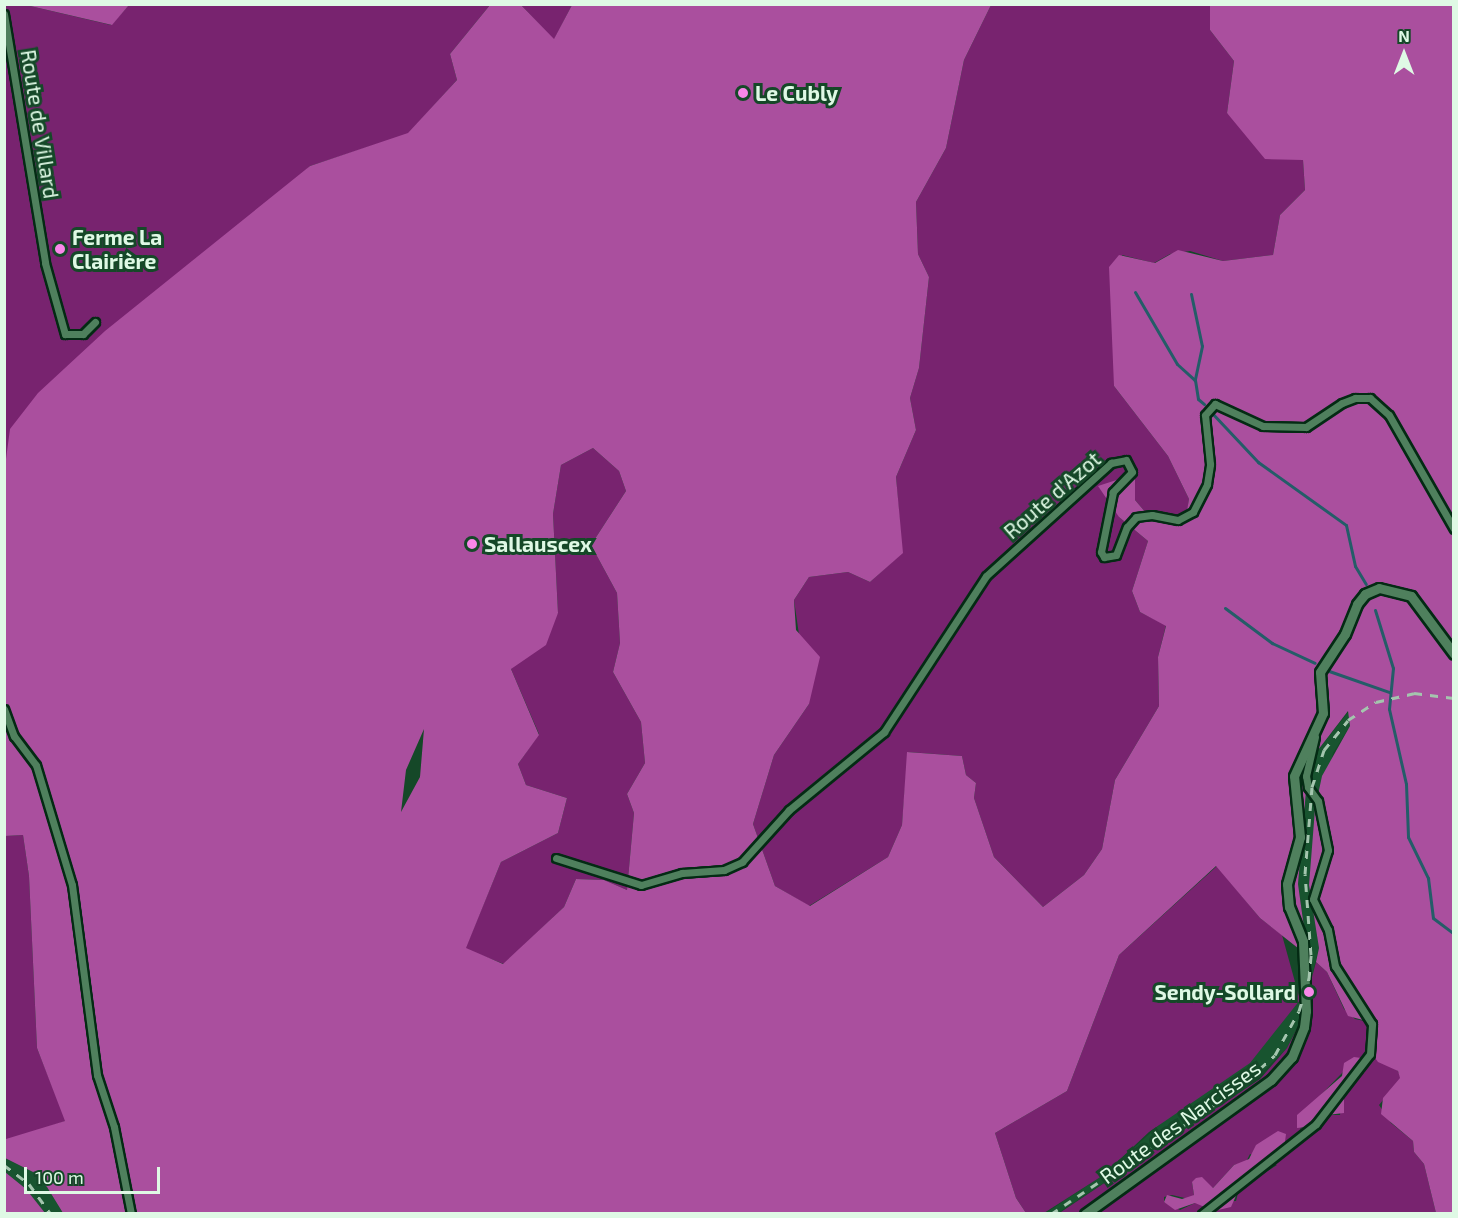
<!DOCTYPE html>
<meta charset="utf-8">
<style>
body{margin:0}
#map{position:relative;width:1458px;height:1218px;overflow:hidden;background:#154828;font-family:"Exo 2",sans-serif}
div>[style]{position:absolute}
.built>*{inset:0;background:#18542f}
.green>*{inset:0;background:#78236f}
.forest>*{inset:0;background:#aa4f9e}
.stream>*{height:3px;margin:-1.5px;padding:0 1.5px;transform-origin:1.5px;border-radius:1.5px;background:#245d68}
.roads{filter:drop-shadow(2px 0 #042b14) drop-shadow(-2px 0 #042b14) drop-shadow(0 2px #042b14) drop-shadow(0 -2px #042b14)}
.minor>*{height:7px;margin:-3.5px;padding:0 3.5px;transform-origin:3.5px;border-radius:3.5px;background:#4f805d}
.tertiary>*{height:9px;margin:-4.5px;padding:0 4.5px;transform-origin:4.5px;border-radius:4.5px;background:#4f805d}
.rail>*{height:3px;margin-top:-1.5px;transform-origin:0;background:repeating-linear-gradient(90deg,#a4c5ae 0 8px,transparent 0 16px)}
.dots>*{width:16px;height:16px;translate:-50% -50%;box-sizing:border-box;border:3px solid #154828;border-radius:50%}
span{translate:-50% -50%;white-space:nowrap;text-align:center;line-height:1.15;-webkit-text-stroke:6px #154828;paint-order:stroke}
.poi-label{font-size:21px;color:#dff9e5;font-weight:700}
.left{translate:0 -50%;text-align:left}
.right{translate:-100% -50%;text-align:right}
.street-label{font-size:21px;color:#dff9e5}
.frame{position:absolute;inset:0;border:6px solid #dff9e5;pointer-events:none}
.north{position:absolute;left:1374px;top:24px;width:60px;height:60px;-webkit-text-stroke:4px #154828;paint-order:stroke;rotate:0deg;font-size:16px;font-weight:700;line-height:24px;text-align:center;color:#dff9e5}
.north::after{content:'';display:block;margin:auto;width:21px;height:27px;background:#dff9e5;clip-path:polygon(50% 0,100% 100%,50% 72%,0 100%)}
.scale{position:absolute;left:24px;top:1167px;width:136px;height:27px;box-sizing:border-box;border:3px solid #dff9e5;border-top:0;padding-left:8px;font-size:18px;line-height:21px;white-space:nowrap;color:#dff9e5;-webkit-text-stroke:4px #154828;paint-order:stroke}
</style>
<div id="map">
<div class="built">
<div style="clip-path:polygon(1349px 711px,1350px 726px,1333px 753px,1315px 835px,1309px 885px,1319px 948px,1300px 1023px,1287px 1048px,1241px 1093px,1058px 1213px,1044px 1214px,1102px 1176px,1300px 1000px,1308px 956px,1298px 884px,1305px 791px,1318px 750px)"></div>
<div style="clip-path:polygon(4px 1158px,33px 1172px,47px 1187px,63px 1213px,45px 1213px,26px 1189px,5px 1172px)"></div>
</div>
<div class="green">
<div style="clip-path:polygon(5px 5px,26px 5px,111px 25px,129px 5px,490px 5px,450px 54px,457px 80px,408px 134px,310px 166px,5px 474px)"></div>
<div style="clip-path:polygon(521px 5px,572px 5px,554px 40px)"></div>
<div style="clip-path:polygon(991px 5px,1210px 5px,1210px 30px,1234px 61px,1227px 113px,1303px 160px,1305px 190px,1280px 215px,1273px 255px,1223px 261px,1190px 251px,1170px 254px,1154px 263px,1122px 255px,1114px 386px,1168px 456px,1189px 499px,1186px 523px,1152px 520px,1135px 500px,1119px 517px,1148px 541px,1132px 591px,1140px 612px,1166px 625px,1158px 657px,1159px 706px,1115px 780px,1102px 849px,1084px 875px,1043px 907px,994px 857px,974px 798px,976px 783px,966px 775px,962px 756px,908px 752px,902px 825px,888px 857px,809px 906px,775px 886px,753px 824px,774px 755px,809px 704px,794px 600px,809px 577px,848px 572px,870px 582px,902px 553px,896px 477px,916px 430px,910px 398px,919px 368px,929px 277px,918px 254px,916px 202px,946px 148px,964px 60px)"></div>
<div style="clip-path:polygon(593px 448px,619px 471px,626px 491px,591px 545px,617px 593px,620px 643px,613px 672px,641px 722px,645px 763px,627px 794px,634px 813px,627px 890px,604px 880px,576px 879px,564px 907px,504px 964px,465px 949px,501px 862px,558px 833px,567px 798px,526px 785px,518px 764px,539px 734px,511px 669px,558px 613px,553px 514px,561px 465px)"></div>
<div style="clip-path:polygon(23px 835px,29px 876px,37px 1048px,66px 1121px,5px 1141px,5px 836px)"></div>
<div style="clip-path:polygon(1217px 866px,1260px 918px,1282px 935px,1300px 1000px,1250px 1063px,1149px 1132px,1102px 1176px,1044px 1213px,1026px 1213px,1016px 1198px,995px 1133px,1067px 1091px,1119px 955px)"></div>
<div style="clip-path:polygon(evenodd,1316px 962px,1327px 972px,1344px 1009px,1355px 1019px,1378px 1024px,1374px 1055px,1398px 1071px,1401px 1078px,1379px 1105px,1391px 1123px,1413px 1141px,1414px 1152px,1424px 1164px,1436px 1213px,1058px 1214px,1260px 1079px,1287px 1048px,1300px 1023px,1316px 962px,1344px 1071px,1359px 1078px,1348px 1079px,1344px 1085px,1340px 1115px,1327px 1115px,1300px 1129px,1312px 1104px,1344px 1071px,1316px 962px,1250px 1154px,1277px 1165px,1239px 1189px,1236px 1201px,1195px 1203px,1180px 1210px,1164px 1202px,1164px 1197px,1172px 1195px,1189px 1199px,1194px 1195px,1192px 1182px,1213px 1188px,1234px 1165px,1246px 1162px,1250px 1154px)"></div>
</div>
<div class="forest">
<div style="clip-path:polygon(26px 5px,129px 5px,112px 25px)"></div>
<div style="clip-path:polygon(evenodd,490px 5px,521px 5px,554px 39px,572px 5px,991px 5px,964px 60px,946px 148px,916px 202px,918px 254px,929px 277px,919px 368px,910px 398px,916px 430px,896px 477px,903px 553px,870px 582px,848px 572px,809px 577px,794px 600px,796px 630px,820px 657px,809px 704px,774px 755px,753px 824px,775px 886px,810px 906px,888px 857px,902px 825px,907px 752px,962px 756px,966px 775px,976px 783px,974px 798px,994px 857px,1043px 907px,1084px 875px,1102px 849px,1115px 780px,1159px 706px,1158px 657px,1166px 626px,1140px 612px,1132px 591px,1148px 541px,1119px 517px,1098px 486px,1135px 474px,1135px 500px,1152px 520px,1185px 523px,1189px 499px,1168px 456px,1114px 386px,1109px 267px,1119px 255px,1155px 263px,1178px 250px,1223px 261px,1273px 255px,1280px 215px,1305px 190px,1303px 160px,1265px 159px,1227px 113px,1234px 61px,1210px 30px,1210px 5px,1453px 5px,1453px 1213px,1436px 1213px,1424px 1164px,1414px 1152px,1413px 1141px,1381px 1114px,1383px 1098px,1400px 1078px,1398px 1071px,1378px 1062px,1373px 1055px,1378px 1024px,1348px 1016px,1327px 972px,1316px 962px,1319px 948px,1309px 885px,1315px 809px,1322px 776px,1350px 726px,1348px 711px,1318px 750px,1306px 791px,1298px 884px,1308px 956px,1260px 918px,1216px 866px,1119px 955px,1067px 1091px,995px 1133px,1016px 1198px,1026px 1213px,63px 1213px,47px 1187px,33px 1172px,5px 1158px,6px 1139px,65px 1121px,37px 1048px,29px 876px,23px 835px,5px 836px,4px 474px,10px 429px,38px 393px,105px 331px,310px 166px,408px 133px,457px 80px,450px 54px,490px 5px,593px 448px,619px 471px,626px 491px,591px 545px,617px 593px,620px 643px,613px 672px,641px 722px,645px 763px,627px 794px,634px 813px,627px 890px,604px 880px,576px 879px,564px 907px,503px 964px,466px 948px,501px 862px,558px 833px,567px 798px,526px 785px,518px 764px,539px 735px,511px 669px,546px 645px,558px 613px,553px 514px,561px 465px,593px 448px,490px 5px,424px 729px,420px 777px,401px 812px,406px 770px,424px 729px)"></div>
<div style="clip-path:polygon(1354px 1057px,1361px 1058px,1365px 1072px,1344px 1085px,1344px 1113px,1327px 1115px,1316px 1126px,1297px 1128px,1297px 1115px,1342px 1076px,1344px 1063px)"></div>
<div style="clip-path:polygon(1278px 1131px,1286px 1134px,1283px 1157px,1239px 1189px,1231px 1207px,1214px 1211px,1195px 1203px,1175px 1210px,1164px 1202px,1167px 1195px,1182px 1199px,1194px 1195px,1192px 1182px,1196px 1178px,1202px 1177px,1213px 1188px,1234px 1165px,1249px 1159px,1256px 1145px)"></div>
<div style="clip-path:polygon(5px 1172px,26px 1189px,45px 1213px,5px 1213px)"></div>
</div>
<div class="stream">
<div style="left:1135px;top:292px;width:83px;rotate:59.7deg"></div>
<div style="left:1177px;top:364px;width:24px;rotate:42deg"></div>
<div style="left:1195px;top:380px;width:19px;rotate:81deg"></div>
<div style="left:1198px;top:399px;width:8px;rotate:40deg"></div>
<div style="left:1191px;top:294px;width:53px;rotate:78.1deg"></div>
<div style="left:1202px;top:346px;width:35px;rotate:102deg"></div>
<div style="left:1211px;top:412px;width:69px;rotate:46.8deg"></div>
<div style="left:1258px;top:462px;width:108px;rotate:35.6deg"></div>
<div style="left:1346px;top:525px;width:42px;rotate:77.6deg"></div>
<div style="left:1355px;top:566px;width:21px;rotate:59deg"></div>
<div style="left:1225px;top:608px;width:59px;rotate:36.7deg"></div>
<div style="left:1272px;top:643px;width:47px;rotate:24.9deg"></div>
<div style="left:1375px;top:610px;width:61px;rotate:72.8deg"></div>
<div style="left:1393px;top:668px;width:41px;rotate:95.6deg"></div>
<div style="left:1389px;top:709px;width:77px;rotate:77.2deg"></div>
<div style="left:1406px;top:784px;width:53px;rotate:87.8deg"></div>
<div style="left:1408px;top:837px;width:46px;rotate:64deg"></div>
<div style="left:1428px;top:878px;width:40px;rotate:82.9deg"></div>
<div style="left:1433px;top:918px;width:26px;rotate:37deg"></div>
<div style="left:1329px;top:671px;width:64px;rotate:19.3deg"></div>
</div>
<div class="roads">
<div class="minor">
<div style="left:4px;top:14px;width:252px;rotate:80.6deg"></div>
<div style="left:45px;top:263px;width:74px;rotate:74.3deg"></div>
<div style="left:65px;top:334px;width:18px"></div>
<div style="left:83px;top:334px;width:17px;rotate:-45deg"></div>
<div style="left:4px;top:709px;width:29px;rotate:70deg"></div>
<div style="left:14px;top:736px;width:36px;rotate:53deg"></div>
<div style="left:36px;top:765px;width:125px;rotate:73.3deg"></div>
<div style="left:72px;top:885px;width:192px;rotate:82.5deg"></div>
<div style="left:97px;top:1075px;width:55px;rotate:71.9deg"></div>
<div style="left:114px;top:1127px;width:89px;rotate:78.9deg"></div>
<div style="left:556px;top:858px;width:89px;rotate:17.6deg"></div>
<div style="left:641px;top:885px;width:43px;rotate:-16.3deg"></div>
<div style="left:682px;top:873px;width:42px;rotate:-4.1deg"></div>
<div style="left:724px;top:870px;width:20px;rotate:-24deg"></div>
<div style="left:742px;top:862px;width:70px;rotate:-47.9deg"></div>
<div style="left:789px;top:810px;width:123px;rotate:-39.4deg"></div>
<div style="left:884px;top:732px;width:186px;rotate:-56.8deg"></div>
<div style="left:986px;top:576px;width:169px;rotate:-42.1deg"></div>
<div style="left:1111px;top:463px;width:15px;rotate:-11deg"></div>
<div style="left:1126px;top:460px;width:13px;rotate:63deg"></div>
<div style="left:1132px;top:472px;width:28px;rotate:134deg"></div>
<div style="left:1113px;top:492px;width:61px;rotate:101.3deg"></div>
<div style="left:1101px;top:552px;width:6px;rotate:59deg"></div>
<div style="left:1104px;top:557px;width:12px;rotate:-9deg"></div>
<div style="left:1116px;top:555px;width:30px;rotate:-69deg"></div>
<div style="left:1127px;top:527px;width:13px;rotate:-48deg"></div>
<div style="left:1136px;top:517px;width:16px;rotate:-7deg"></div>
<div style="left:1152px;top:515px;width:26px;rotate:11deg"></div>
<div style="left:1178px;top:520px;width:17px;rotate:-28deg"></div>
<div style="left:1193px;top:512px;width:31px;rotate:-63deg"></div>
<div style="left:1207px;top:484px;width:20px;rotate:-81deg"></div>
<div style="left:1210px;top:464px;width:49px;rotate:-95.8deg"></div>
<div style="left:1205px;top:415px;width:15px;rotate:-48deg"></div>
<div style="left:1215px;top:404px;width:53px;rotate:24.6deg"></div>
<div style="left:1263px;top:426px;width:43px;rotate:1.3deg"></div>
<div style="left:1306px;top:427px;width:43px;rotate:-33.7deg"></div>
<div style="left:1342px;top:403px;width:14px;rotate:-21deg"></div>
<div style="left:1355px;top:398px;width:15px"></div>
<div style="left:1370px;top:398px;width:25px;rotate:42deg"></div>
<div style="left:1389px;top:415px;width:131px;rotate:60.3deg"></div>
<div style="left:1202px;top:1214px;width:145px;rotate:-38.3deg"></div>
<div style="left:1316px;top:1124px;width:88px;rotate:-52.4deg"></div>
<div style="left:1370px;top:1054px;width:30px;rotate:-86deg"></div>
<div style="left:1372px;top:1024px;width:69px;rotate:-122.5deg"></div>
<div style="left:1335px;top:966px;width:37px;rotate:-101deg"></div>
<div style="left:1328px;top:930px;width:34px;rotate:-116deg"></div>
<div style="left:1313px;top:899px;width:51px;rotate:-73deg"></div>
<div style="left:1328px;top:850px;width:50px;rotate:-101.5deg"></div>
<div style="left:1318px;top:801px;width:17px;rotate:-126deg"></div>
<div style="left:1308px;top:787px;width:11px;rotate:-100deg"></div>
<div style="left:1306px;top:776px;width:40px;rotate:-77deg"></div>
</div>
<div class="tertiary">
<div style="left:1085px;top:1214px;width:229px;rotate:-35.8deg"></div>
<div style="left:1271px;top:1080px;width:31px;rotate:-48deg"></div>
<div style="left:1292px;top:1057px;width:32px;rotate:-68deg"></div>
<div style="left:1304px;top:1027px;width:16px;rotate:-83deg"></div>
<div style="left:1306px;top:1011px;width:70px;rotate:-92.5deg"></div>
<div style="left:1303px;top:941px;width:37px;rotate:-112deg"></div>
<div style="left:1289px;top:907px;width:23px;rotate:-95deg"></div>
<div style="left:1287px;top:884px;width:49px;rotate:-74.5deg"></div>
<div style="left:1300px;top:837px;width:61px;rotate:-95.6deg"></div>
<div style="left:1294px;top:776px;width:69px;rotate:-65.3deg"></div>
<div style="left:1323px;top:713px;width:41px;rotate:-94.2deg"></div>
<div style="left:1320px;top:672px;width:45px;rotate:-56.7deg"></div>
<div style="left:1345px;top:634px;width:32px;rotate:-68deg"></div>
<div style="left:1357px;top:604px;width:13px;rotate:-51deg"></div>
<div style="left:1365px;top:594px;width:15px;rotate:-23deg"></div>
<div style="left:1379px;top:588px;width:33px;rotate:14deg"></div>
<div style="left:1411px;top:596px;width:72px;rotate:53.4deg"></div>
</div>
</div>
<div class="rail">
<div style="left:4px;top:1165px;width:31px;rotate:37deg"></div>
<div style="left:29px;top:1184px;width:37px;rotate:54deg"></div>
<div style="left:1051px;top:1214px;width:223px;rotate:-33.8deg"></div>
<div style="left:1236px;top:1090px;width:52px;rotate:-41.9deg"></div>
<div style="left:1275px;top:1055px;width:50px;rotate:-61.4deg"></div>
<div style="left:1299px;top:1011px;width:34px;rotate:-73deg"></div>
<div style="left:1309px;top:979px;width:24px;rotate:-85deg"></div>
<div style="left:1311px;top:955px;width:81px;rotate:-94.2deg"></div>
<div style="left:1305px;top:874px;width:87px;rotate:-85.4deg"></div>
<div style="left:1312px;top:787px;width:39px;rotate:-72deg"></div>
<div style="left:1324px;top:750px;width:38px;rotate:-51deg"></div>
<div style="left:1348px;top:720px;width:33px;rotate:-33deg"></div>
<div style="left:1376px;top:702px;width:39px;rotate:-13deg"></div>
<div style="left:1414px;top:693px;width:40px;rotate:7.1deg"></div>
</div>
<div class="dots">
<div style="left:743px;top:93px;background:#f987e9"></div>
<div style="left:60px;top:249px;background:#f987e9"></div>
<div style="left:472px;top:544px;background:#f987e9"></div>
<div style="left:1309px;top:992px;background:#f987e9"></div>
</div>
<div class="poi-label">
<span class="left" style="left:755px;top:93px">Le Cubly</span>
<span class="left" style="left:72px;top:249px">Ferme La<br>Clairière</span>
<span class="left" style="left:484px;top:544px">Sallauscex</span>
<span class="right" style="left:1296px;top:992px">Sendy-Sollard</span>
</div>
<div class="street-label">
<span style="left:40px;top:124px;rotate:81deg">Route de Villard</span>
<span style="left:1052px;top:495px;rotate:-41deg">Route d'Azot</span>
<span style="left:1180px;top:1122px;rotate:-36deg">Route des Narcisses</span>
</div>
<div class="frame"></div>
<div class="north">N</div>
<div class="scale">100 m</div>
</div>
